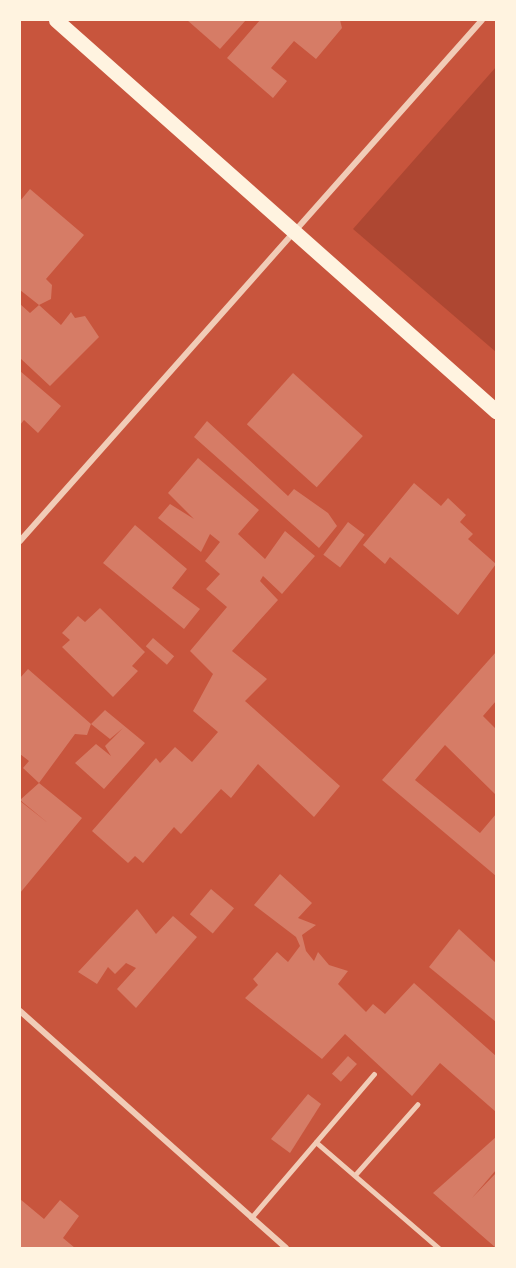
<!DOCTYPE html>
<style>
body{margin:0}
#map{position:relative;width:516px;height:1268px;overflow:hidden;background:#c8553d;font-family:Arial,sans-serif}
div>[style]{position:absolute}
.green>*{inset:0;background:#ae4732}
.building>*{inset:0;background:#d67c66;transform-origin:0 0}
.service>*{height:4.5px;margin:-2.25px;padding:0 2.25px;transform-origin:2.25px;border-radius:2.25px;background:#f1ccb7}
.minor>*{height:6px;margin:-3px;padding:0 3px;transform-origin:3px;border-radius:3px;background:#f1ccb7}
.primary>*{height:15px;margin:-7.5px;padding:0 7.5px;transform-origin:7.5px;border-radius:7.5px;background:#fff3e0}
span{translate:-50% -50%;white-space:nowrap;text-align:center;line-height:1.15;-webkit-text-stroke:5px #fff3e0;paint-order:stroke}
.frame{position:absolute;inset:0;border:21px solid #fff3e0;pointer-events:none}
</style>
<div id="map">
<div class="green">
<div style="clip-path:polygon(496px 67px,496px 352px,353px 229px)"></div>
</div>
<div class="building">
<div style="clip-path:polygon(187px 20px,246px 20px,220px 49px)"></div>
<div style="clip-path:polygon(260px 20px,340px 20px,342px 28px,316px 59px,294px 41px,271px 68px,287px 81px,273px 98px,227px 58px)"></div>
<div style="clip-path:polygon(30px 189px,84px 235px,46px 279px,52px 285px,51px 299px,39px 305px,20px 290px,20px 201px)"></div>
<div style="clip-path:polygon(20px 304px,30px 313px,39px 305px,61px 325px,71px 312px,75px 318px,85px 316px,99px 337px,50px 386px,20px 358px)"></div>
<div style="clip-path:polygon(20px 371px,61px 406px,38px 433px,24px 420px,20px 425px)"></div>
<div style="left:293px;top:373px;width:94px;height:69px;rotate:42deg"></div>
<div style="clip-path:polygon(207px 421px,288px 496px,294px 489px,328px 513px,337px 526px,319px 548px,194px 437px)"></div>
<div style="clip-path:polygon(198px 458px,259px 510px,238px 534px,265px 559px,285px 531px,315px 556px,282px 594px,263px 576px,260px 581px,278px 600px,232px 651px,267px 679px,245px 701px,340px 786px,314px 817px,258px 764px,231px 798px,221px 789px,181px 834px,174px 827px,143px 863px,135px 856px,128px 863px,92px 831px,156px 758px,160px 763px,175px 747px,192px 762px,218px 732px,193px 711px,213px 674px,190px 651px,227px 607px,206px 589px,220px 574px,205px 561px,220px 542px,210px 534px,201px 552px,158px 518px,170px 504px,194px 519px,168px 493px)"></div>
<div style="clip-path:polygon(414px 483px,441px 506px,448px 498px,466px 515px,460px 522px,473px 534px,468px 539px,496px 564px,458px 615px,390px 557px,385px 564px,363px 545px)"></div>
<div style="left:348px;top:522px;width:21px;height:41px;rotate:37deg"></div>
<div style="clip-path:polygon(135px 525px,187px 569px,172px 588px,200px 609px,184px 629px,103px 563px)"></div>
<div style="clip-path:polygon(100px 608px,145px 652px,132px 666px,138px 671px,113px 697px,62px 647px,70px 640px,62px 633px,78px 616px,85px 622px)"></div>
<div style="left:153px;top:638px;width:28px;height:11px;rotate:41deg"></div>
<div style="clip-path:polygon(496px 652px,496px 701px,483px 716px,496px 729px,496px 795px,445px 745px,415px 780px,480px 833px,496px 814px,496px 876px,382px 780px)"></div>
<div style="clip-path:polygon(28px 669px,91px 724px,87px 735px,75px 734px,39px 783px,23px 768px,29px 761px,20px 754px,20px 678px)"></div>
<div style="clip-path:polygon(105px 710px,145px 743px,104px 789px,75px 763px,96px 744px,111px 756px,105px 746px,123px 728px,110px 739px,91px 724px)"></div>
<div style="clip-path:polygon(39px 783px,82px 818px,20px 893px,20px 801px,48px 823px,20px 800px)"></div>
<div style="clip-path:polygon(280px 874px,312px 903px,298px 918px,316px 925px,302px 935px,306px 951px,314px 961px,318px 952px,329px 965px,348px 971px,338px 984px,366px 1012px,373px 1004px,385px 1014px,414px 983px,496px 1056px,496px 1112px,440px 1063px,412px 1096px,345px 1034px,322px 1059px,245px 998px,258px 985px,253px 979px,277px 952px,288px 962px,300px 946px,296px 937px,254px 905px)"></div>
<div style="left:211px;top:889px;width:30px;height:33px;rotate:40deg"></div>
<div style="clip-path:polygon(137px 909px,156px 934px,173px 916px,197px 937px,136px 1008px,117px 989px,136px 968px,126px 963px,115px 974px,108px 967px,97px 984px,78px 972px)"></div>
<div style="clip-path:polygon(459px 929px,496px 963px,496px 1022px,429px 967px)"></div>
<div style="left:348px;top:1056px;width:12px;height:24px;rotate:42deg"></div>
<div style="clip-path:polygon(308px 1094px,321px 1104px,290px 1153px,271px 1139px)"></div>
<div style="clip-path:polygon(496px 1137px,496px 1170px,472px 1198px,496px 1173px,496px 1248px,433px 1193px)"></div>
<div style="clip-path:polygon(20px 1199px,44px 1219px,60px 1200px,79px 1216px,63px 1238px,75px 1248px,20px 1248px)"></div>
</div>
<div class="service">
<div style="left:316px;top:1142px;width:162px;rotate:40.8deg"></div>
<div style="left:355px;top:1175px;width:94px;rotate:-48.5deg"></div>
<div style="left:251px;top:1218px;width:189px;rotate:-49.5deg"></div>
</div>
<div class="minor">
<div style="left:20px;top:541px;width:696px;rotate:-48.43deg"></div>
<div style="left:20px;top:1011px;width:356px;rotate:41.7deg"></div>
</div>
<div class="primary">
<div style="left:56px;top:20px;width:589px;rotate:41.63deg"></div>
</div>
<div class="frame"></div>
</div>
